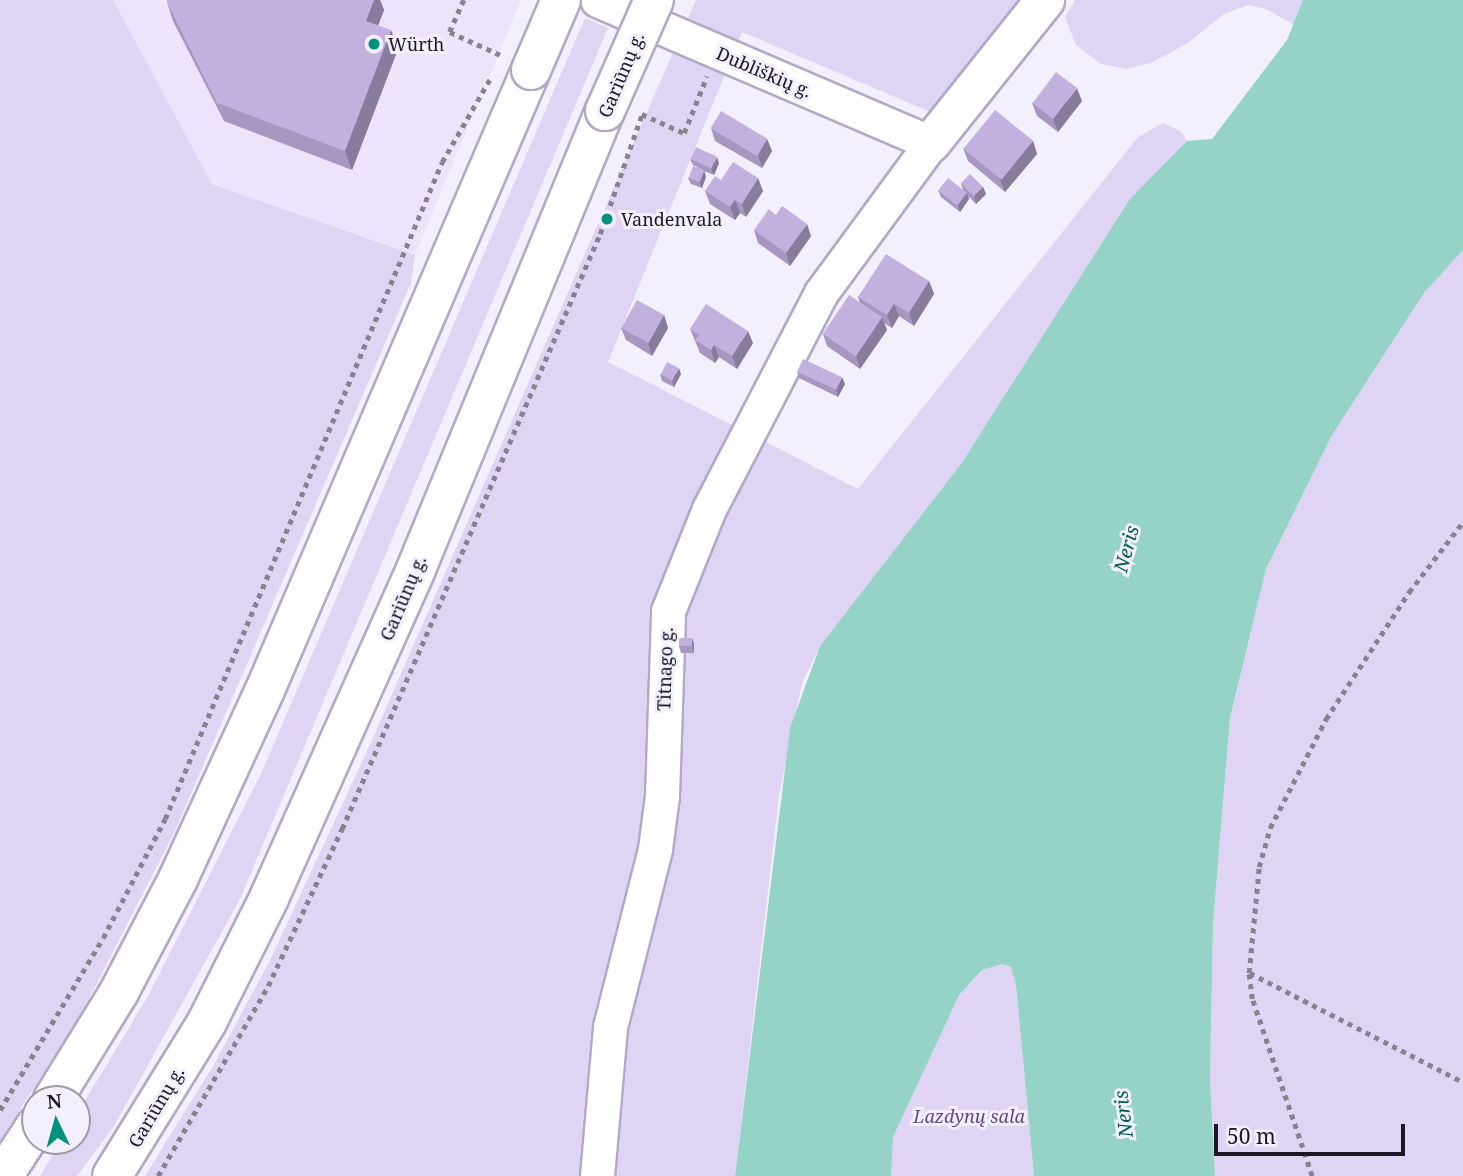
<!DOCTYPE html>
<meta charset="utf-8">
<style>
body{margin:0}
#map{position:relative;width:1463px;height:1176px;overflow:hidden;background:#f4effc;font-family:"Noto Serif",serif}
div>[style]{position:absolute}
.built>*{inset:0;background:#ede4fc}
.green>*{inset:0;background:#e0d4f4}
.water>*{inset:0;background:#94d3c5}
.path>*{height:4.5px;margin-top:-2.25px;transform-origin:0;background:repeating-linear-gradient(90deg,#87828e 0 5px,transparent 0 10px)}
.roads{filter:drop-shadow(2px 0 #b3a8c7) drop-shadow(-2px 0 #b3a8c7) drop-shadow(0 2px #b3a8c7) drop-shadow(0 -2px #b3a8c7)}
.secondary>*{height:33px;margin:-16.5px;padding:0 16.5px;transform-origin:16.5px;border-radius:16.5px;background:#fff}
.highway>*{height:38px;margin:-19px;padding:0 19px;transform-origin:19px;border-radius:19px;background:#fff}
.bridges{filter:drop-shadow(2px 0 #b3a8c7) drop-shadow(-2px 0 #b3a8c7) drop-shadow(0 2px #b3a8c7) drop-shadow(0 -2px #b3a8c7)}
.highway-bridge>*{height:38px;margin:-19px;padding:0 19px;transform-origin:19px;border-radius:19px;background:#fff}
.wall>*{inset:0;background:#a797c0}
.shaded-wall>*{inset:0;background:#887b9c}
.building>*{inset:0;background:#c2b0df;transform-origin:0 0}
.dots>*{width:19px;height:19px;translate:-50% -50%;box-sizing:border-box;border:4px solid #f4effc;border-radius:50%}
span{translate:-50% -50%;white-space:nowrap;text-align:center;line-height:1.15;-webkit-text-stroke:6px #f4effc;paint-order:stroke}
.poi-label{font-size:18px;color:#1c1723}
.left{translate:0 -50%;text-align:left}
.street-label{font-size:18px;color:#1c1723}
.park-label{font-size:18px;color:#624884;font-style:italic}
.water-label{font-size:19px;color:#025e51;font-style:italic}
.north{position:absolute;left:21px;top:1085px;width:70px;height:70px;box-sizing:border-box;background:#f4effc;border:2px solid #9e99a5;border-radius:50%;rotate:355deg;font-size:19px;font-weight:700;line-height:28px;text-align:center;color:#1c1723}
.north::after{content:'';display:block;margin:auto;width:24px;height:32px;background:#01927f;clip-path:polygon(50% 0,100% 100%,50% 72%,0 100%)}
.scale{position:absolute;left:1214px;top:1124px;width:191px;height:32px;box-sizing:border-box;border:4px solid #1c1723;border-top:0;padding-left:9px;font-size:21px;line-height:24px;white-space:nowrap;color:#1c1723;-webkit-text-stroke:5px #f4effc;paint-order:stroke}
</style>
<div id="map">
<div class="built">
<div style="clip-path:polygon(113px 0,521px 0,415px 255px,212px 184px)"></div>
</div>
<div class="green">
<div style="clip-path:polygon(0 0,113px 0,212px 184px,415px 255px,411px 283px,175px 831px,82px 1012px,0 1141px)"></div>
<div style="clip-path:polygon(696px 0,1031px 0,933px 113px,742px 32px,608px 362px,858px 489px,1138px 137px,1163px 123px,1180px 131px,1187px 141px,1130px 200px,961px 464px,820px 646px,802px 683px,779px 795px,735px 1176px,145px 1176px,216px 1061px,271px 958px,368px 749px)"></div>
<div style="clip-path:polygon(1075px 0,1303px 0,1294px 25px,1266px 9px,1248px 5px,1224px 14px,1188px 43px,1153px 62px,1127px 69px,1101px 64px,1076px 45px,1065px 17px)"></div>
<div style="clip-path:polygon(585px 18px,608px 28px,240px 899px,114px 1126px,77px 1176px,40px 1176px,61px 1141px,77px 1141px,77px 1114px,148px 996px,261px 774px)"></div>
<div style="clip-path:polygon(1463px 250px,1463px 1176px,1215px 1176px,1210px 1080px,1213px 924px,1230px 718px,1266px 569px,1332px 435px,1424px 293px)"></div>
<div style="clip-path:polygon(1002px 964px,1011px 967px,1016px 985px,1034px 1176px,891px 1176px,892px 1137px,959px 995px,982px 970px)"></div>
</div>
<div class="water">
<div style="clip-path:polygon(1303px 0,1463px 0,1463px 250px,1424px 293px,1332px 435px,1266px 569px,1230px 718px,1213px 924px,1210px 1080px,1215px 1176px,1034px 1176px,1016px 985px,1011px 967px,1002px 964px,982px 970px,959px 995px,893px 1137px,891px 1176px,735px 1176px,790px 728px,820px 646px,961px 464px,1130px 199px,1187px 141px,1212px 139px,1287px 40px)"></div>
</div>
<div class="path">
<div style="left:464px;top:0;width:35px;rotate:114deg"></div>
<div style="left:450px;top:32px;width:58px;rotate:24.4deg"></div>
<div style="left:1250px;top:973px;width:239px;rotate:27.1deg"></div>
<div style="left:0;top:1110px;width:200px;rotate:-59.1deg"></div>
<div style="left:103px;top:938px;width:134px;rotate:-62.5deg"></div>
<div style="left:165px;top:819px;width:713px;rotate:-67.14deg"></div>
<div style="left:442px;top:162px;width:96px;rotate:-60deg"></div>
<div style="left:158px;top:1176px;width:220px;rotate:-59.9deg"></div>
<div style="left:268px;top:986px;width:174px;rotate:-64.8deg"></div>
<div style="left:342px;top:829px;width:649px;rotate:-66.56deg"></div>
<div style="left:600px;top:234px;width:127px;rotate:-70.7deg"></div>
<div style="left:642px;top:114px;width:46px;rotate:24.3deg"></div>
<div style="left:684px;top:133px;width:61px;rotate:-68deg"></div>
<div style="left:1312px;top:1176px;width:187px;rotate:-108.7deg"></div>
<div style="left:1252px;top:999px;width:26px;rotate:-97deg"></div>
<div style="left:1249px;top:973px;width:106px;rotate:-84.6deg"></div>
<div style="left:1259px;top:867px;width:41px;rotate:-74.2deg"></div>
<div style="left:1270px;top:828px;width:123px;rotate:-62.8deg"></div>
<div style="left:1326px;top:719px;width:152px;rotate:-56.8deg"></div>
<div style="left:1409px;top:592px;width:88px;rotate:-52.4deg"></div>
</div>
<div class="roads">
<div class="secondary">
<div style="left:597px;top:1176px;width:150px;rotate:-85deg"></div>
<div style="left:610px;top:1027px;width:184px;rotate:-75.8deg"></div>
<div style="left:655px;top:849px;width:53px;rotate:-82.5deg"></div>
<div style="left:662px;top:796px;width:185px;rotate:-88.1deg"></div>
<div style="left:668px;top:611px;width:110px;rotate:-68.1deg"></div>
<div style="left:709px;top:509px;width:243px;rotate:-62.6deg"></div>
<div style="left:821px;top:293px;width:186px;rotate:-53.7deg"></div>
<div style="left:931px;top:143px;width:363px;rotate:-156.8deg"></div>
</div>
<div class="highway">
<div style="left:931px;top:143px;width:183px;rotate:-51.4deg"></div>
<div style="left:53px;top:1099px;width:126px;rotate:-58.3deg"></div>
<div style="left:119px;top:992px;width:127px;rotate:-62.4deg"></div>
<div style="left:178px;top:879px;width:208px;rotate:-65.3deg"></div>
<div style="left:265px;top:690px;width:675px;rotate:-66.78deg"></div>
<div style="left:3px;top:1176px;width:59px;rotate:-56.9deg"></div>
<div style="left:112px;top:1176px;width:181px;rotate:-58.3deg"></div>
<div style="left:207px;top:1022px;width:139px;rotate:-63.4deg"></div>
<div style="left:269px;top:898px;width:360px;rotate:-65.9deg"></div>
<div style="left:416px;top:569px;width:495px;rotate:-67.6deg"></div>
</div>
</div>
<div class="bridges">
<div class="highway-bridge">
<div style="left:531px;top:70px;width:76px;rotate:-66.8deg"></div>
<div style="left:605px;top:111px;width:121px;rotate:-66.2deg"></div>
</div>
</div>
<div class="wall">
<div style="clip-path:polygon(167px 0,380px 0,384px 10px,378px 25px,398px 49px,352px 170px,224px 121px,173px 21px,167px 2px)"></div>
<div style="clip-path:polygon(1082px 101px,1058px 132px,1037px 116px,1032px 103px)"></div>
<div style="clip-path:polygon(711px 128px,767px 139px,772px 151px,762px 168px,715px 141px)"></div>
<div style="clip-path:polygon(1033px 141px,1037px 154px,1005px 192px,968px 161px,963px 148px)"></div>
<div style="clip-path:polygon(690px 159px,719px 163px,714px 175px,704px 171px,706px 177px,702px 188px,691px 184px,688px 178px,701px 169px,693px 165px)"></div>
<div style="clip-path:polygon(721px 180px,763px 191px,746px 217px,740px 213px,735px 220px,710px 204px,705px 191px)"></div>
<div style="clip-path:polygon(961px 184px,983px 187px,986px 194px,976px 204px,968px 196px,969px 199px,960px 212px,941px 197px,938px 190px,963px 189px)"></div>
<div style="clip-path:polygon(754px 230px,811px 236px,790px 266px,758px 243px)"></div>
<div style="clip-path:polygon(929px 281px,934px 294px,914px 326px,899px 316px,892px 328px,884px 323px,887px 330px,860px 369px,827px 346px,823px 334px,860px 303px,858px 297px)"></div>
<div style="clip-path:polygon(664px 315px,668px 328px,652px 356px,626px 340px,621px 328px)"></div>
<div style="clip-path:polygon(690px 329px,753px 343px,737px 369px,719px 357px,715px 363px,700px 353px)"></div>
<div style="clip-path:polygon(797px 372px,845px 384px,838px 397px,799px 378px)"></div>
<div style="clip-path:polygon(660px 374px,681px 374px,674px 387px,662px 381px)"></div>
<div style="clip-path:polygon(692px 638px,694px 644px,694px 653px,681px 653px,679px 646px)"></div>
</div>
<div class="shaded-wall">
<div style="clip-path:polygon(374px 0,380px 0,384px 10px,373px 39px,366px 21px)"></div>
<div style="clip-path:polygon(391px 30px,398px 49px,352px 170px,345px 151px)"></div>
<div style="clip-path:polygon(1077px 88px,1082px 101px,1058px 132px,1053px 119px)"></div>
<div style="clip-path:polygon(767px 139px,772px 151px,762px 168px,758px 155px)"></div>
<div style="clip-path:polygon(1033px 141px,1037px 154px,1005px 192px,1000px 179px)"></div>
<div style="clip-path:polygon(717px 157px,719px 163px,714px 175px,711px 169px)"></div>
<div style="clip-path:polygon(704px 170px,706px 177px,702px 188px,699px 182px)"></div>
<div style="clip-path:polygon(758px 178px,763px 191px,746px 217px,742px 204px)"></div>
<div style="clip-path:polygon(983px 187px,986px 194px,976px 204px,974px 197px)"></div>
<div style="clip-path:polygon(967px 193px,969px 199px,960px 212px,958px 205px)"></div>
<div style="clip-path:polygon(735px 200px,740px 213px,735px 220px,730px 207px)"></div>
<div style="clip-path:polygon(807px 224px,811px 236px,790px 266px,786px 253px)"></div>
<div style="clip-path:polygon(929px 281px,934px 294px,914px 326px,909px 313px)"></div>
<div style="clip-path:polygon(894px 304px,899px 316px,892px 328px,887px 315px)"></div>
<div style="clip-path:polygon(664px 315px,668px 328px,652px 356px,648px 343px)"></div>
<div style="clip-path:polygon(882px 317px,887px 330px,860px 369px,856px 356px)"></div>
<div style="clip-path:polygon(748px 331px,753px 343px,737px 369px,732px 356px)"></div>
<div style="clip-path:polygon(714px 345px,719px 357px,715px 363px,711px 350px)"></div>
<div style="clip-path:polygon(679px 368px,681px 374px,674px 387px,672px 381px)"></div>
<div style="clip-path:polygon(842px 377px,845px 384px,838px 397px,836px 390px)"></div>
<div style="clip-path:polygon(692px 638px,694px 644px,694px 653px,692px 646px)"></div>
</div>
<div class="building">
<div style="clip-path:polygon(167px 0,374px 0,366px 21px,391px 30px,345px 151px,217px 103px,167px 2px)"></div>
<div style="left:1056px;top:72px;width:26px;height:39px;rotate:37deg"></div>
<div style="left:995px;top:110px;width:49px;height:50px;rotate:39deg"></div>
<div style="left:721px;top:111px;width:54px;height:20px;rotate:31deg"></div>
<div style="left:696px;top:147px;width:23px;height:13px;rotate:25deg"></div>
<div style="clip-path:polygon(733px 162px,758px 178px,742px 204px,735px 200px,730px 207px,705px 191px,715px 176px,721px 180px)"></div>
<div style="left:693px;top:166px;width:12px;height:13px;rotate:20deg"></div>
<div style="left:970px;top:174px;width:18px;height:13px;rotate:45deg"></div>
<div style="left:948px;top:178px;width:24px;height:16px;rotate:38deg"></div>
<div style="clip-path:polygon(782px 206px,807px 224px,786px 253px,754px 230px,769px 209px,776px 215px)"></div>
<div style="clip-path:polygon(886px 254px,929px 281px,909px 313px,894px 304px,887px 315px,858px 297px)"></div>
<div style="left:849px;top:295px;width:40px;height:47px;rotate:34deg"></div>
<div style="left:637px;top:300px;width:31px;height:32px;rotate:29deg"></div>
<div style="clip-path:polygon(706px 304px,748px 331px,732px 356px,714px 345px,711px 350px,695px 340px,699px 335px,690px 329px)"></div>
<div style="left:803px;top:359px;width:43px;height:14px;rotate:25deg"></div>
<div style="left:667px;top:362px;width:13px;height:14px;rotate:27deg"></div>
<div style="left:679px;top:638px;width:13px;height:8px"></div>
</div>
<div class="dots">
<div style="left:374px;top:44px;background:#01927f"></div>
<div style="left:607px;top:219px;background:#01927f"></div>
</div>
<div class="poi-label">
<span class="left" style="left:388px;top:44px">Würth</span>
<span class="left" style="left:621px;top:219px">Vandenvala</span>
</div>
<div class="street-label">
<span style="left:764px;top:72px;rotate:23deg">Dubliškių g.</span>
<span style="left:621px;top:75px;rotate:-67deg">Gariūnų g.</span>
<span style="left:403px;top:598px;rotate:-67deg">Gariūnų g.</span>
<span style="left:665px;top:669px;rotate:-88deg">Titnago g.</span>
<span style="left:156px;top:1107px;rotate:-59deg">Gariūnų g.</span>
</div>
<div class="park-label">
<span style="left:969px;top:1116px">Lazdynų sala</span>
</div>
<div class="water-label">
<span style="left:1127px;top:549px;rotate:-75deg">Neris</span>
<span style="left:1124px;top:1114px;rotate:-97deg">Neris</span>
</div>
<div class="north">N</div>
<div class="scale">50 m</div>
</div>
